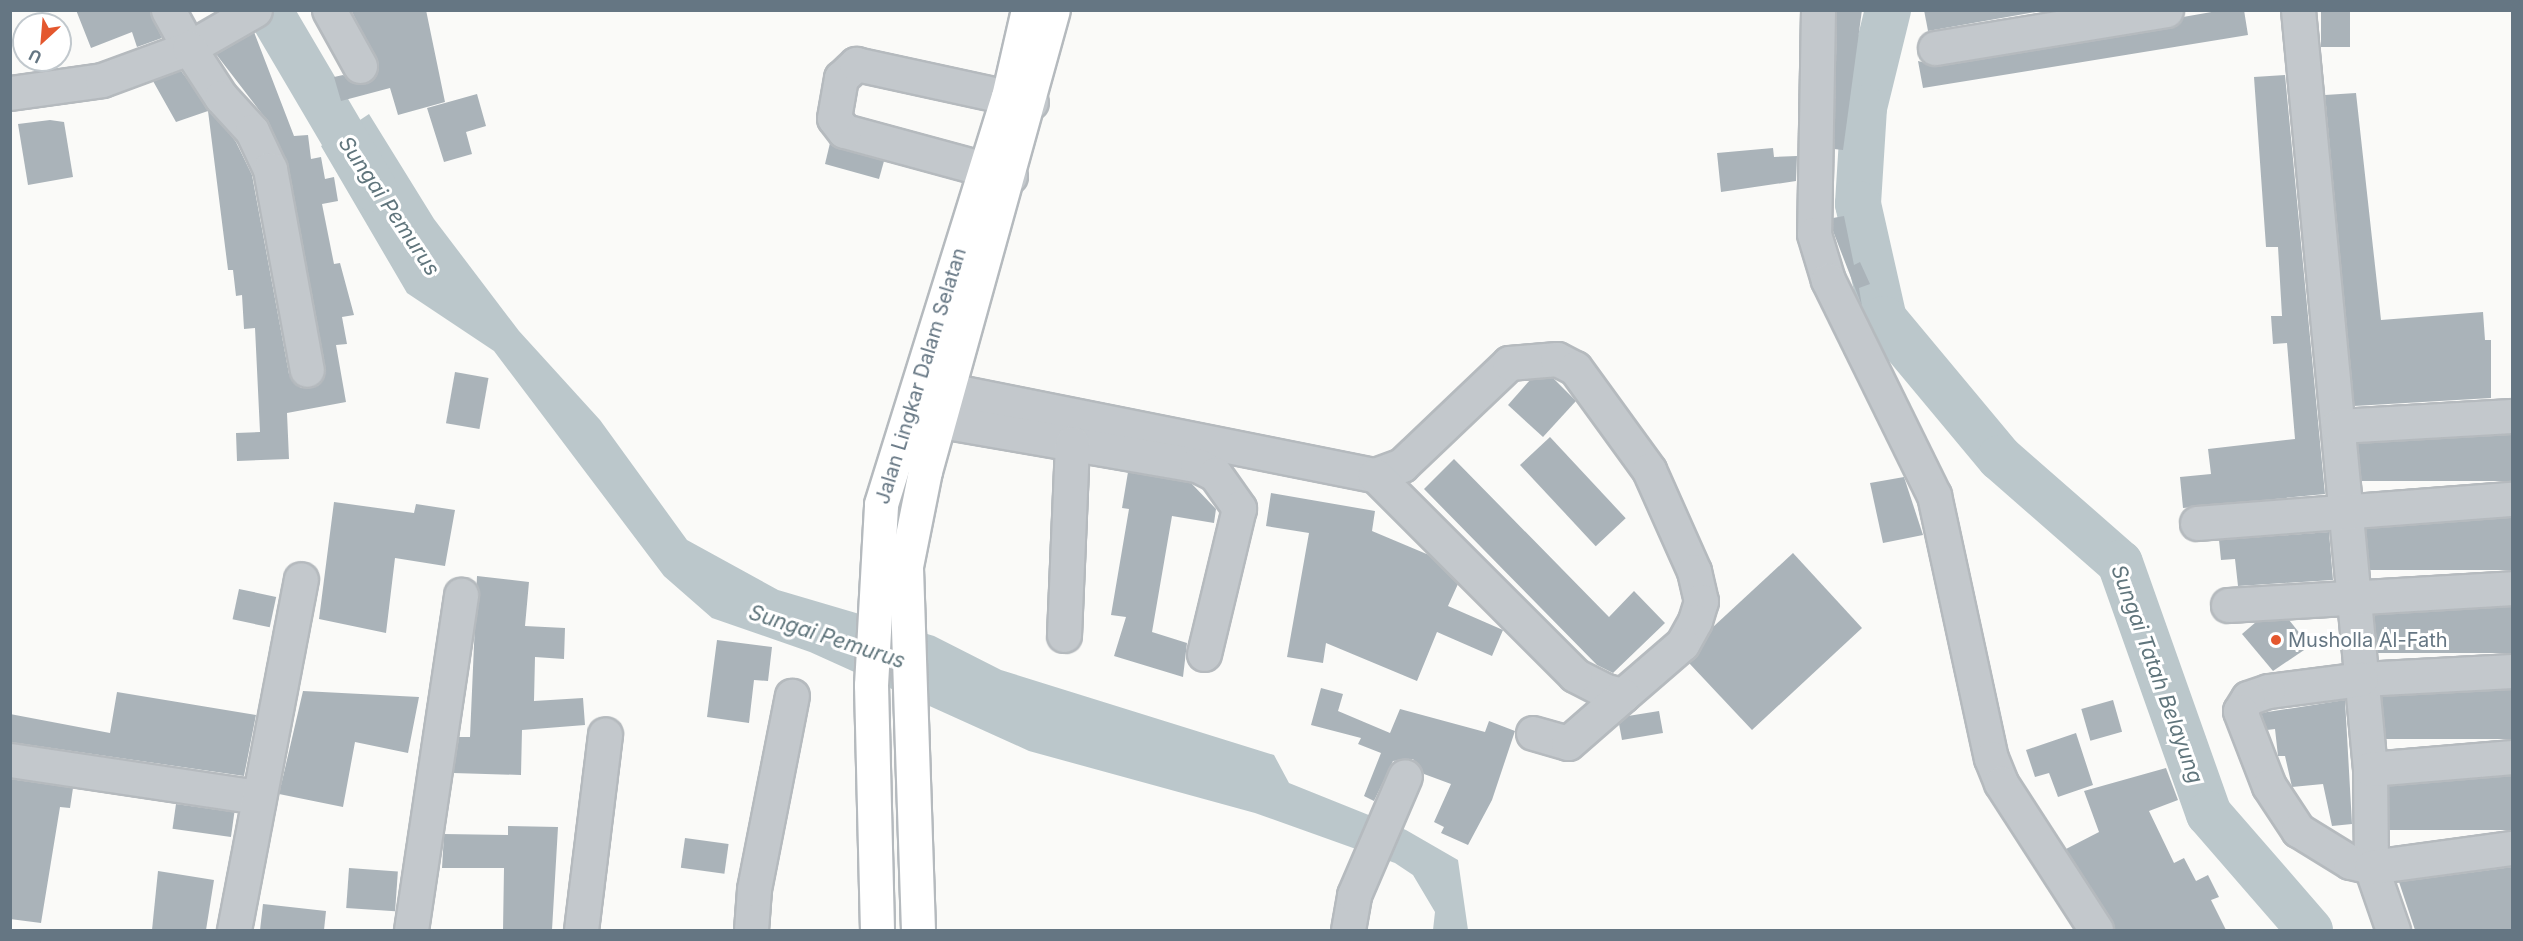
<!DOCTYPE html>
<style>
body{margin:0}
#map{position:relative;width:2523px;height:941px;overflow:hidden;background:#fafaf8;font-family:Inter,sans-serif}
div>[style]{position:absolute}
.water>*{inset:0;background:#bbc7cb}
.river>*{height:46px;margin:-23px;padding:0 23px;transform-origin:23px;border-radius:23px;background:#bbc7cb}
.building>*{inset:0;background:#aab3b9;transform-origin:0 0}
.roads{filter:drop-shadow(2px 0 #b5babe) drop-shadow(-2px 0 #b5babe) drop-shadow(0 2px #b5babe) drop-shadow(0 -2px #b5babe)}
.minor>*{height:33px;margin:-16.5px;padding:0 16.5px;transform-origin:16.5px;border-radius:16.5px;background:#c3c8cc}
.major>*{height:33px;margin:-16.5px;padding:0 16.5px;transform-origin:16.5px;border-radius:16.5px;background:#fff}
.dots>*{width:16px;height:16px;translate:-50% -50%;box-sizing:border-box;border:3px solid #fff;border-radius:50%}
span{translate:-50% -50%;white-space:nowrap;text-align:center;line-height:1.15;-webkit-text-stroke:6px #fff;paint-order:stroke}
.street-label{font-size:20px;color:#657683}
.poi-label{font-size:20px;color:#657683}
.left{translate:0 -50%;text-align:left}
.water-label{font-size:21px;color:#60757c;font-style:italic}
.frame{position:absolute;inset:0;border:12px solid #657683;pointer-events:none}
.north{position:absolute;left:12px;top:12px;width:60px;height:60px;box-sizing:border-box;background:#fff;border:2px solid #c1c8cd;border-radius:50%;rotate:206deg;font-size:16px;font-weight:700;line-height:24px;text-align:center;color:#657683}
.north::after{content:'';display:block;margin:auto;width:21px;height:27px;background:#e4572e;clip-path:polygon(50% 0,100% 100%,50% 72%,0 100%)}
</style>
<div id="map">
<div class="water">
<div style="clip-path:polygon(369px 114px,434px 219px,519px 331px,600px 420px,687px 540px,778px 590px,934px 636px,1001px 670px,1274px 755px,1289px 783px,1406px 830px,1458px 860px,1468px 930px,1433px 930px,1435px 912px,1413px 875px,1395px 863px,1255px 813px,1029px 751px,810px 652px,712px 618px,664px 576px,494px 351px,407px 293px,321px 146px)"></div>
</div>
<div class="river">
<div style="left:269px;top:10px;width:207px;rotate:59.5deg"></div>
<div style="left:1888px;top:10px;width:101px;rotate:103.8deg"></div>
<div style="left:1864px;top:108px;width:96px;rotate:93.6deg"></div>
<div style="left:1858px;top:204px;width:118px;rotate:77.3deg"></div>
<div style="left:1884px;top:319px;width:181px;rotate:50.2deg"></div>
<div style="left:2000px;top:458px;width:159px;rotate:41.2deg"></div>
<div style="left:2120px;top:563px;width:266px;rotate:70.5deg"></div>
<div style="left:2209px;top:814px;width:154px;rotate:49deg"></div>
</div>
<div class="building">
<div style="clip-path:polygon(76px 10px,149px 10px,162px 38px,137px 47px,132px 32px,91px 48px)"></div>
<div style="clip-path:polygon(351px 10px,426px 10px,445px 102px,398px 115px,390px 88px,341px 101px,334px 77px,343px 75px,360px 85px,376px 76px,379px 67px)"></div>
<div style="clip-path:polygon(1837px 10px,1862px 10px,1843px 150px,1834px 149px)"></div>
<div style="clip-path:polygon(1924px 10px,2047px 10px,1928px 31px)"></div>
<div style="clip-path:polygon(2223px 10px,2244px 10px,2248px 35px,1923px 88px,1918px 61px,1938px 66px,2169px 28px,2183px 17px)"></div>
<div style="left:2321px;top:10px;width:29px;height:37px"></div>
<div style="clip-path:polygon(254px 32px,294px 136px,308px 135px,311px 159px,321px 157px,325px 179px,334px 177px,338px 201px,322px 204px,334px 264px,340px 263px,354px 315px,342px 317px,347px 344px,336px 345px,346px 402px,287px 413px,289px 459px,237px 461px,236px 433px,260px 432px,255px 328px,244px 329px,242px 295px,236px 296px,233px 270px,228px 270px,208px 111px,176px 122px,153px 81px,181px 71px,236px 142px,252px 175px,289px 374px,301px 388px,319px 385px,325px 367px,288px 165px,269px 123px,216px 54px)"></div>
<div style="clip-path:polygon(2285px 75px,2325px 494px,2183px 508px,2180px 477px,2211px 474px,2208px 449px,2295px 439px,2287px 343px,2273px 344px,2271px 316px,2282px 316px,2278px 247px,2266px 247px,2254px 77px)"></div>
<div style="clip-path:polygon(2356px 93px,2381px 320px,2483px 312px,2485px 340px,2491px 340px,2491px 398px,2354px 406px,2325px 95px)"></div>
<div style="clip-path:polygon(477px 94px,486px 126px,466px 132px,472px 154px,444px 162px,427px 108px)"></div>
<div style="clip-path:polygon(50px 120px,64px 122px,73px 177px,28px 185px,18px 124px)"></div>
<div style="clip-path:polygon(830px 143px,884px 161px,879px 179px,825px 164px)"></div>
<div style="clip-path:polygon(1773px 148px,1774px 157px,1797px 156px,1796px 181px,1721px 192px,1717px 153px)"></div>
<div style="clip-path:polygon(1844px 216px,1854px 265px,1860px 262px,1870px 284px,1859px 288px,1862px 306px,1833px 231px,1833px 218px)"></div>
<div style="left:455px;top:372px;width:34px;height:52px;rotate:10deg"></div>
<div style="clip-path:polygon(1553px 378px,1576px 401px,1543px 437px,1508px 405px,1530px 380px)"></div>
<div style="left:2512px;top:435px;width:46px;height:154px;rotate:90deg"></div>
<div style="left:1550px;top:437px;width:111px;height:41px;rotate:47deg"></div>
<div style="clip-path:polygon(1454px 459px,1609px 617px,1634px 591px,1665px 623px,1613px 673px,1597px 665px,1424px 489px)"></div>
<div style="clip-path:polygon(1128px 472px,1191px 483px,1216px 509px,1214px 523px,1172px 516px,1152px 632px,1187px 643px,1183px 677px,1114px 656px,1126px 617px,1111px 615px,1129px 509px,1122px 508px)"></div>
<div style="clip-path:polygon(1904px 477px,1923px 535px,1883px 543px,1870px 483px)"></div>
<div style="clip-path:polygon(1271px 493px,1375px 511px,1372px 531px,1429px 555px,1458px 584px,1448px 606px,1503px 630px,1492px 656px,1437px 632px,1417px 681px,1326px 643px,1323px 663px,1287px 657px,1309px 533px,1266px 526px)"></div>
<div style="clip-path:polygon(334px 502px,414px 513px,416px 504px,455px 510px,445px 566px,395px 558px,386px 633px,319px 619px)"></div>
<div style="left:2512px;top:518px;width:52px;height:146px;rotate:90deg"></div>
<div style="clip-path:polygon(2329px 532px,2333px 580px,2238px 586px,2235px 559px,2221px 560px,2219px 540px)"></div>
<div style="clip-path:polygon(1793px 553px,1862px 628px,1752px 730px,1689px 663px,1713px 627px)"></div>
<div style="clip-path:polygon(477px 576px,529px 582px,525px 626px,565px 628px,564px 659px,535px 657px,534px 701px,583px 698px,585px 725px,522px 730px,521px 775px,453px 773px,459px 737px,470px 737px)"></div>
<div style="left:239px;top:589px;width:38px;height:31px;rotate:12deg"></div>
<div style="left:2512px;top:607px;width:46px;height:137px;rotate:90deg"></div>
<div style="clip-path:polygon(2289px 620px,2310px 646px,2273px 671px,2242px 634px,2256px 622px)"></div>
<div style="clip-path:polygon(717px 640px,772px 647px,768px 681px,754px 680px,749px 723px,707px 717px)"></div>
<div style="clip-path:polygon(1321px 688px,1343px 694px,1338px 711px,1390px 733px,1400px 709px,1485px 732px,1489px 721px,1515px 731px,1492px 800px,1468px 845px,1441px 833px,1444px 827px,1434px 822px,1451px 784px,1424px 774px,1413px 759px,1393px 761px,1374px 801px,1364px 796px,1381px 753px,1358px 744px,1361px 738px,1311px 725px)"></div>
<div style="left:2512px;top:690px;width:49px;height:130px;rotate:90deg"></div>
<div style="clip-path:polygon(303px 691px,419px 697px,408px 753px,355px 742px,343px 807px,279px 794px)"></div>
<div style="clip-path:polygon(117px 692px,256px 715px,244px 776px,10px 742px,10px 714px,110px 733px)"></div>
<div style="left:2113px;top:700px;width:33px;height:33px;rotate:74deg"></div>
<div style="clip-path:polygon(2345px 700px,2352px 824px,2332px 826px,2323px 784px,2292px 787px,2285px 756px,2278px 756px,2275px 729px,2267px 730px,2261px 713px)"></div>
<div style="clip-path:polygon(1659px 711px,1663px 733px,1622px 740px,1619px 724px,1628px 716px)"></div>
<div style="clip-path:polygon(2076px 733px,2093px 785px,2058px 797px,2049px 773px,2035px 777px,2026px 750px)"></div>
<div style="clip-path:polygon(2166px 768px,2178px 800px,2149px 811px,2174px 863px,2184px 858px,2196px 881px,2208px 875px,2219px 897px,2211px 900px,2226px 930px,2114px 930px,2066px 849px,2099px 832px,2084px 791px)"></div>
<div style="left:2512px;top:776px;width:54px;height:123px;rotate:90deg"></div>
<div style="clip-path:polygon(10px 779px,73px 788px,70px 808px,60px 807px,41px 923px,10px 919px)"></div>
<div style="left:176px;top:804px;width:59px;height:25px;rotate:8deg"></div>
<div style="clip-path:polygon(508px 826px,558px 827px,552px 930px,503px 930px,504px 868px,442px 868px,444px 834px,508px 835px)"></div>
<div style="left:685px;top:838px;width:44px;height:30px;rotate:8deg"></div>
<div style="clip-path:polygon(2512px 867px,2512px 930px,2415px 930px,2399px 882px)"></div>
<div style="left:349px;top:868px;width:49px;height:40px;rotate:4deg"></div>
<div style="clip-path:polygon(158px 871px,214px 880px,206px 930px,152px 930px)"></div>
<div style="clip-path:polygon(263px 904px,326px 911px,324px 930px,260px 930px)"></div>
</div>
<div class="roads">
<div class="minor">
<div style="left:168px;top:10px;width:43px;rotate:61.1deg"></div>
<div style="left:189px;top:48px;width:76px;rotate:-29.9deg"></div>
<div style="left:329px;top:10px;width:64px;rotate:61deg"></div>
<div style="left:1818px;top:10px;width:224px;rotate:91deg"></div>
<div style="left:1814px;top:234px;width:48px;rotate:73.1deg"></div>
<div style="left:1828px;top:280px;width:240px;rotate:63.8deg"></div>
<div style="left:1934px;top:495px;width:269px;rotate:77.8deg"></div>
<div style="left:1991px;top:758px;width:27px;rotate:68deg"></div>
<div style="left:2001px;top:783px;width:175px;rotate:57.1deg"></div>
<div style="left:2298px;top:10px;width:762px;rotate:84.58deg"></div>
<div style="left:2370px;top:769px;width:98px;rotate:89.4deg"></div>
<div style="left:2371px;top:867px;width:67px;rotate:70.8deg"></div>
<div style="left:1935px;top:48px;width:234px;rotate:-9.3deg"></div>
<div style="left:10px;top:93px;width:93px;rotate:-8deg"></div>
<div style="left:102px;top:80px;width:93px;rotate:-20.2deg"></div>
<div style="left:189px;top:48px;width:59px;rotate:56.9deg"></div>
<div style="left:221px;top:97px;width:46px;rotate:47.6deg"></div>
<div style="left:252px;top:131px;width:42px;rotate:64.7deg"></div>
<div style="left:270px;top:169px;width:204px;rotate:79.6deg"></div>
<div style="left:1010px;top:176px;width:172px;rotate:-164.8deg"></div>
<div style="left:844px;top:131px;width:16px;rotate:-128deg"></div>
<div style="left:834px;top:118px;width:41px;rotate:-80.1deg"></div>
<div style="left:841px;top:78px;width:21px;rotate:-43deg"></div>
<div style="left:856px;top:64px;width:179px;rotate:12.3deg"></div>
<div style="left:948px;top:390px;width:435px;rotate:11.3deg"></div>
<div style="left:1375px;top:475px;width:29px;rotate:-20deg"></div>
<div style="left:1402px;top:465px;width:148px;rotate:-43.6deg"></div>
<div style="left:1509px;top:363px;width:48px;rotate:-4.8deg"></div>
<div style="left:1557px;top:359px;width:20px;rotate:27deg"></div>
<div style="left:1575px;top:368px;width:126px;rotate:54deg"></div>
<div style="left:1649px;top:470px;width:111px;rotate:66deg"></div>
<div style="left:1694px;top:571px;width:31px;rotate:77deg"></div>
<div style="left:1701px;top:601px;width:21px;rotate:107deg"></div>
<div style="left:1695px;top:621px;width:26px;rotate:119deg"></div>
<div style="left:1682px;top:644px;width:78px;rotate:139.2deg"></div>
<div style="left:1623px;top:695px;width:17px;rotate:-167deg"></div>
<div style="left:1606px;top:691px;width:35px;rotate:-153deg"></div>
<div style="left:1575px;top:675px;width:283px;rotate:-135deg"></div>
<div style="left:912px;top:416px;width:289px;rotate:9.8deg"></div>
<div style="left:1197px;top:465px;width:20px;rotate:27deg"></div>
<div style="left:1215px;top:474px;width:42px;rotate:54.8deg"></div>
<div style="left:1239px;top:508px;width:150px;rotate:103.5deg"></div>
<div style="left:2338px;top:426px;width:174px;rotate:-3.3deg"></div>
<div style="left:2197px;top:523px;width:316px;rotate:-4.4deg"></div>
<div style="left:2228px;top:605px;width:285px;rotate:-3.4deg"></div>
<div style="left:1064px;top:635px;width:192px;rotate:-87.6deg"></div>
<div style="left:2512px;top:671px;width:151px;rotate:177deg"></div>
<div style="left:2361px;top:679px;width:94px;rotate:172.6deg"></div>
<div style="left:2268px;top:691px;width:21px;rotate:161deg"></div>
<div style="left:2248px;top:698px;width:15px;rotate:122deg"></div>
<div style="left:2240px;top:711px;width:80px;rotate:68.9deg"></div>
<div style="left:2269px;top:786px;width:53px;rotate:56.6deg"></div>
<div style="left:2298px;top:830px;width:61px;rotate:31.6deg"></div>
<div style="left:2350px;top:862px;width:22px;rotate:13deg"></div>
<div style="left:2371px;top:867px;width:142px;rotate:-7.7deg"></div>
<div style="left:1533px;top:733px;width:36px;rotate:16deg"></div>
<div style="left:1568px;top:743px;width:73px;rotate:-41.1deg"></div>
<div style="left:10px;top:760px;width:251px;rotate:8.5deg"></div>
<div style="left:2370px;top:769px;width:143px;rotate:-4.8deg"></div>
<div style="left:234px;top:930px;width:357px;rotate:-79.2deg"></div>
<div style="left:411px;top:930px;width:339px;rotate:-81.5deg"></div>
<div style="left:581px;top:930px;width:197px;rotate:-83deg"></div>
<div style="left:751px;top:930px;width:41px;rotate:-85.8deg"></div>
<div style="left:754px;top:889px;width:197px;rotate:-78.9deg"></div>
<div style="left:1348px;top:930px;width:36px;rotate:-80deg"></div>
<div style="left:1354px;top:895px;width:129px;rotate:-66.8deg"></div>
</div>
<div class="major">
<div style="left:877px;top:930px;width:245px;rotate:-91.4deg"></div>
<div style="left:871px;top:685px;width:181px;rotate:-86.8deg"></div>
<div style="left:881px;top:504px;width:426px;rotate:-72.7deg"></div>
<div style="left:1008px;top:97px;width:89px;rotate:-77.1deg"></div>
<div style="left:918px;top:930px;width:364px;rotate:-91.9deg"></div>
<div style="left:906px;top:566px;width:97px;rotate:-78.7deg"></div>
<div style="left:925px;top:471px;width:478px;rotate:-74.5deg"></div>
</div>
</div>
<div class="dots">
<div style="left:2276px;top:640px;background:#e4572e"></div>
</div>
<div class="street-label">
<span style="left:921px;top:376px;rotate:-73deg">Jalan Lingkar Dalam Selatan</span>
</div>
<div class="poi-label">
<span class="left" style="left:2288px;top:640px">Musholla Al-Fath</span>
</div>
<div class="water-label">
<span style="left:389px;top:206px;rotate:56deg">Sungai Pemurus</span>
<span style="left:827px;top:637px;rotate:18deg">Sungai Pemurus</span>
<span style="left:2157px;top:674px;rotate:70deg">Sungai Tatah Belayung</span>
</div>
<div class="frame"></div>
<div class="north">U</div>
</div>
